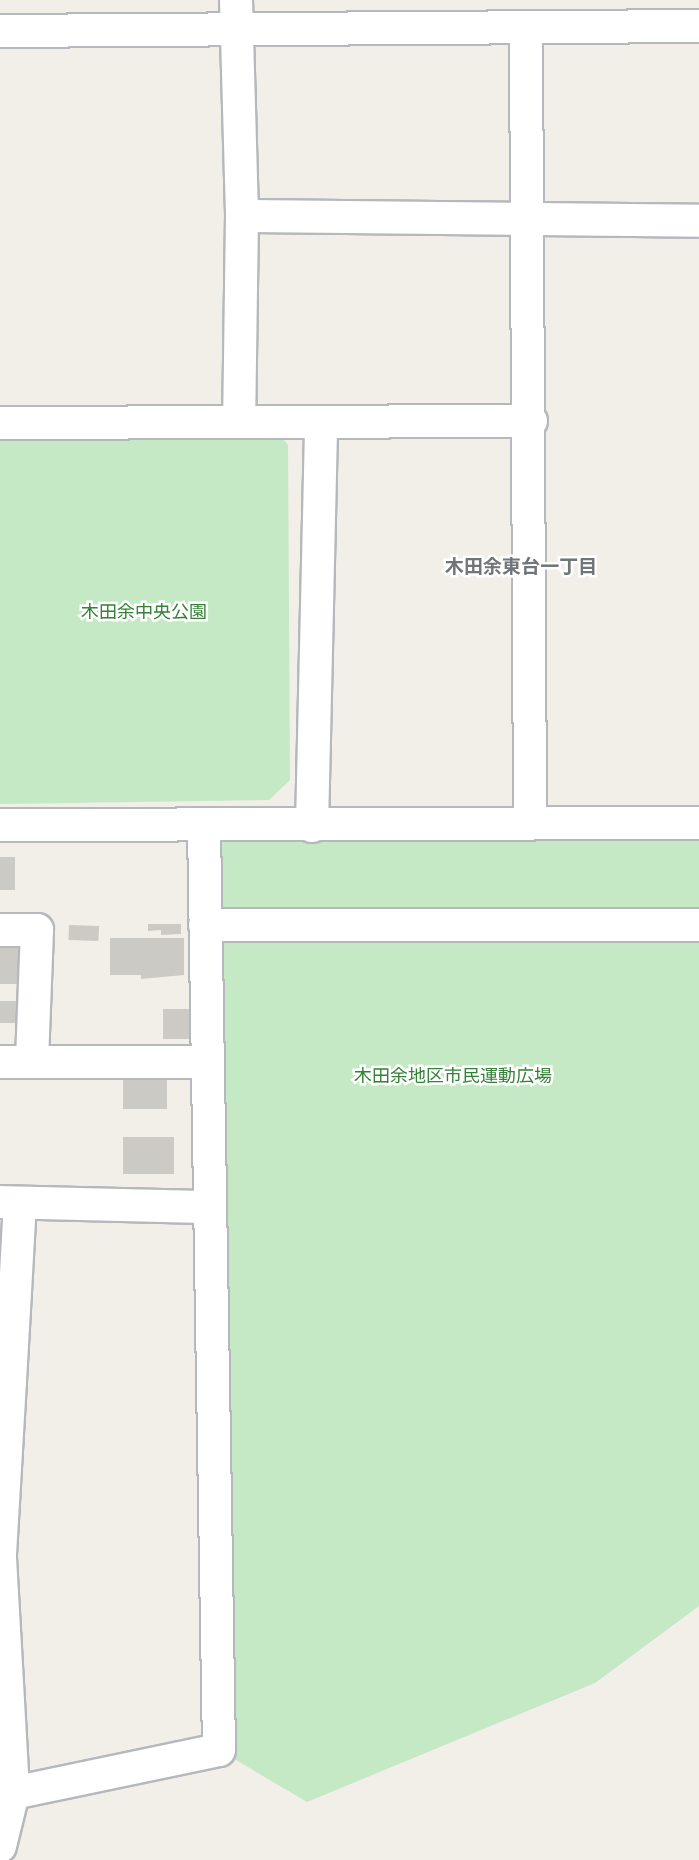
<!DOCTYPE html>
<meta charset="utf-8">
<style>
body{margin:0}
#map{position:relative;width:699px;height:1860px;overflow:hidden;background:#f1efe8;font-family:Helvetica,"Noto Sans JP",sans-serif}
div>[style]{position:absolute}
.green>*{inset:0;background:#c5e8c5}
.building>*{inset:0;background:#cccac5;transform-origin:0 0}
.roads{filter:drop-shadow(2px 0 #b5b8bc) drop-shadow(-2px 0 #b5b8bc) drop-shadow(0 2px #b5b8bc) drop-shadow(0 -2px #b5b8bc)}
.minor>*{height:32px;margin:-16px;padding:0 16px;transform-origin:16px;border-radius:16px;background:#fff}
span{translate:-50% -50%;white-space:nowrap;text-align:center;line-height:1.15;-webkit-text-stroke:5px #fff;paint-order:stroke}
.park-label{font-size:18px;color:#348238}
.neighbourhood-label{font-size:19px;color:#70757a;font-weight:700}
</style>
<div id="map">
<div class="green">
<div style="clip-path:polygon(278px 433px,288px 445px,290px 780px,269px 800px,0 804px,0 435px)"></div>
<div style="clip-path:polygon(699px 823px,699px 1606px,595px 1683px,307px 1802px,219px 1750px,204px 825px)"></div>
</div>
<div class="building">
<div style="left:0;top:857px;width:15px;height:33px"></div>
<div style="clip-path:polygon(148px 924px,181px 924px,181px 934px,161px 935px,161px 930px,148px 931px)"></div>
<div style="left:69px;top:925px;width:30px;height:15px;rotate:2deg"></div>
<div style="clip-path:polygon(110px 938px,184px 938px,184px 975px,141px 979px,141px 975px,110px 975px)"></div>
<div style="left:0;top:947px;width:22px;height:37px"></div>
<div style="left:0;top:1001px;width:18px;height:22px"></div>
<div style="left:163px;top:1009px;width:27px;height:30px"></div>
<div style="left:123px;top:1077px;width:44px;height:32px"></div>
<div style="left:123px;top:1137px;width:51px;height:37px"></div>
</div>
<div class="roads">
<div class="minor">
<div style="left:236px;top:0;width:216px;rotate:88.4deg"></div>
<div style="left:242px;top:216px;width:205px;rotate:90.8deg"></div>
<div style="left:526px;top:29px;width:794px;rotate:89.71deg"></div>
<div style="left:0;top:31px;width:699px;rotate:-0.41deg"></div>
<div style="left:242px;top:216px;width:457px;rotate:0.6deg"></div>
<div style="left:0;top:423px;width:531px;rotate:-0.22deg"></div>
<div style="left:0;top:825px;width:699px;rotate:-0.16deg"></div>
<div style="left:312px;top:826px;width:403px;rotate:-88.7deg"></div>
<div style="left:205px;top:925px;width:494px"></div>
<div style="left:0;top:930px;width:37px"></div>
<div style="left:37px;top:930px;width:132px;rotate:92.2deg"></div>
<div style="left:0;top:1062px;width:206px"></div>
<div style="left:0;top:1202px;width:208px;rotate:1.4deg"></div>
<div style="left:0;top:1381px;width:10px"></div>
<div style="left:10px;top:1381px;width:176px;rotate:93.3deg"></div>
<div style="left:10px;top:1381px;width:177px;rotate:-86.8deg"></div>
<div style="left:0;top:1558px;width:235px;rotate:86.8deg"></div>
<div style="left:13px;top:1793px;width:55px;rotate:103.8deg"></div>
<div style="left:0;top:1790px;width:13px;rotate:13deg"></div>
<div style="left:13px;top:1793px;width:210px;rotate:-11.8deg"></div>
<div style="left:219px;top:1750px;width:925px;rotate:-90.93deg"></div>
</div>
</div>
<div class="park-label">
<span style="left:144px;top:612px">木田余中央公園</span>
<span style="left:453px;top:1076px">木田余地区市民運動広場</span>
</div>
<div class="neighbourhood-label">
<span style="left:521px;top:567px">木田余東台一丁目</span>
</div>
</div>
